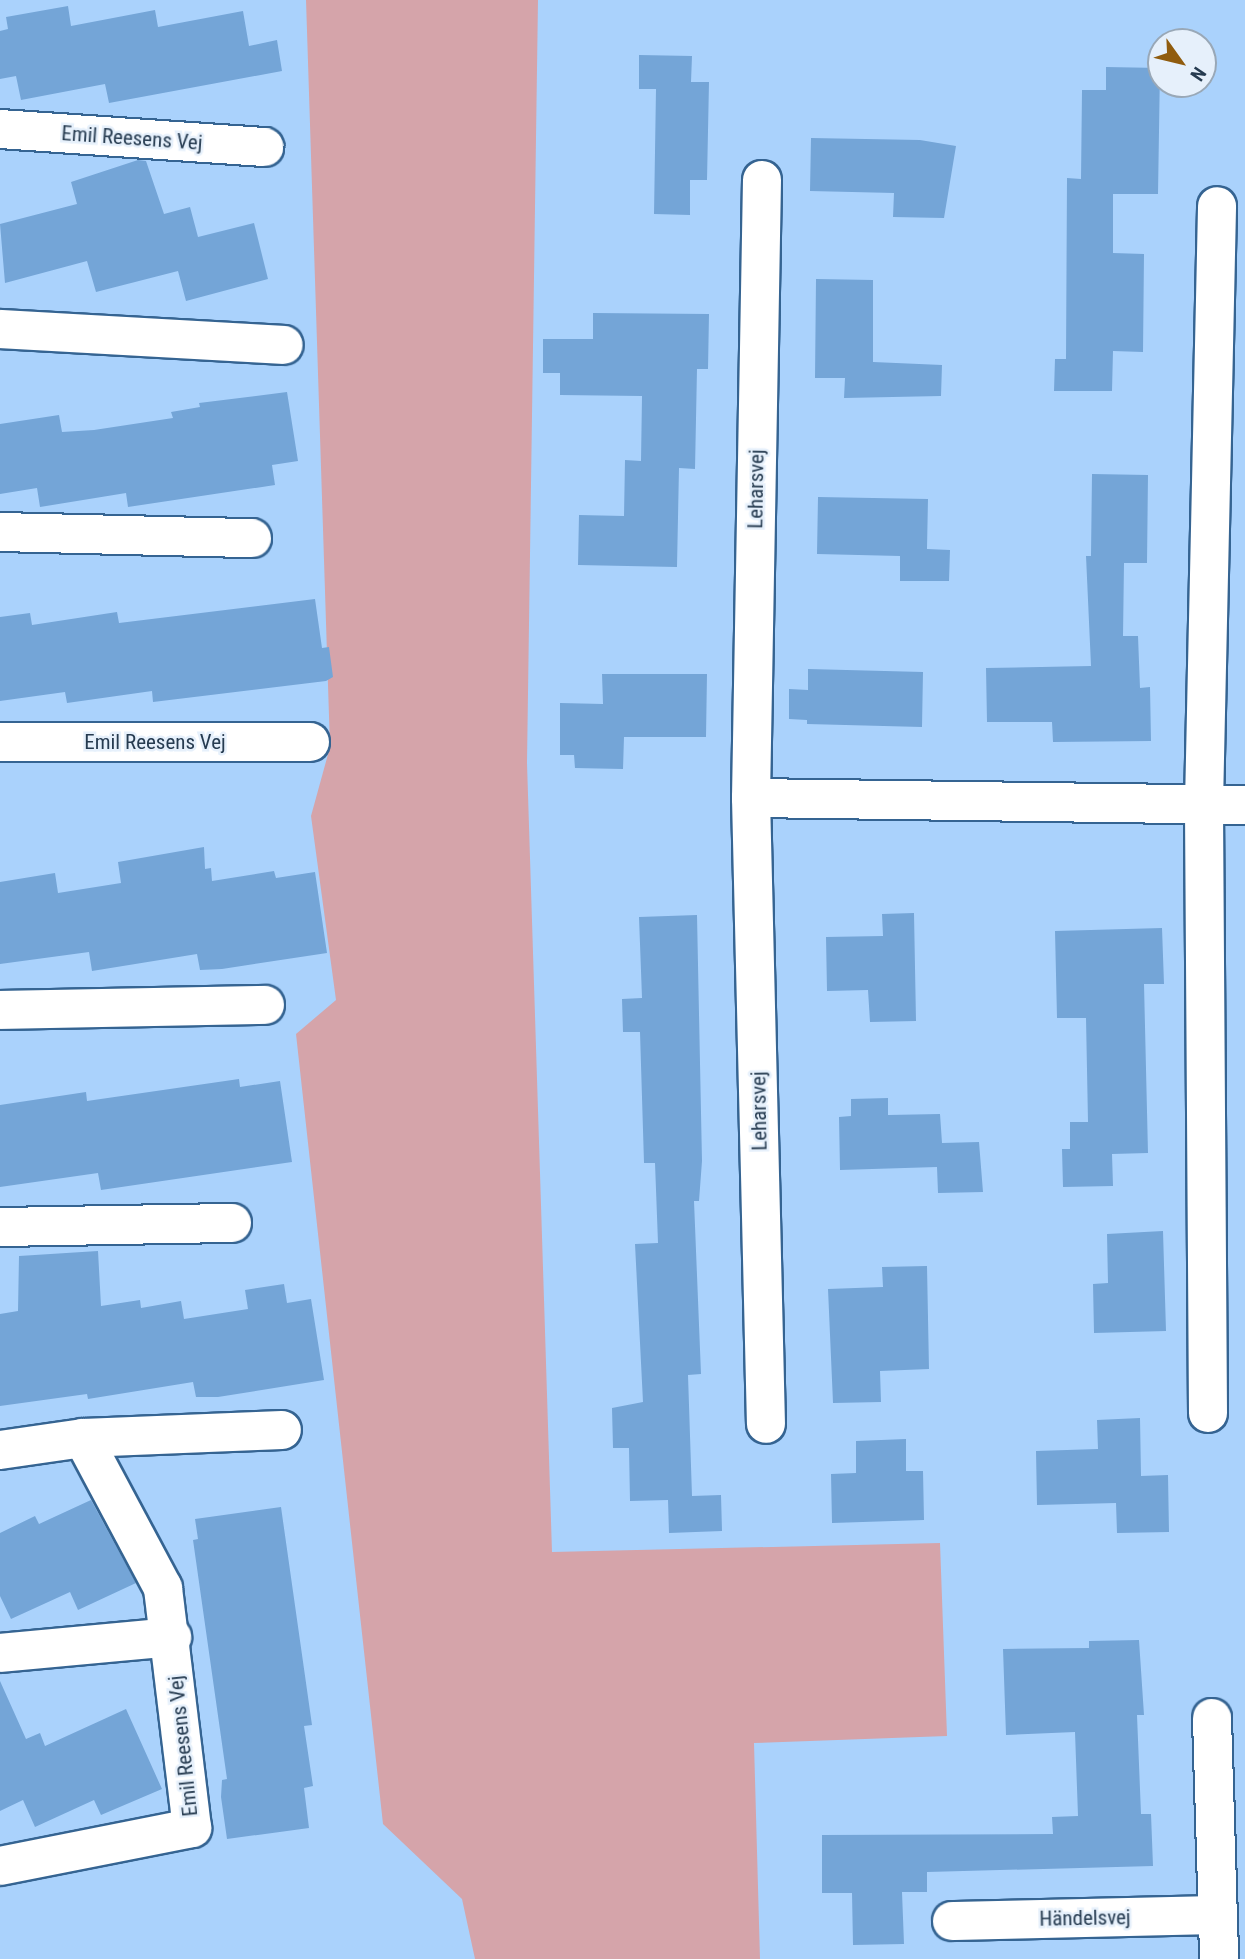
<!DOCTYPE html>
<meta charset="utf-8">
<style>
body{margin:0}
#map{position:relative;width:1245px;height:1959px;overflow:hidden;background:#aad2fc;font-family:"Roboto Condensed",sans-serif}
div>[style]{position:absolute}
.green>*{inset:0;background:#d5a4aa}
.building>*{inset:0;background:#74a5d7}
.roads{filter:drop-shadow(2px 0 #356492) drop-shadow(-2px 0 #356492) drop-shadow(0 2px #356492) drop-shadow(0 -2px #356492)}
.street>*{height:38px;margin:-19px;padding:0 19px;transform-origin:19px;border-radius:19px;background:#fff}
span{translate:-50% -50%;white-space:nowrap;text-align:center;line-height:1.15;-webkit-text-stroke:5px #e6f0fb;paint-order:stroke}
.street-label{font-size:21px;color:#263b50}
.north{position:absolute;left:1147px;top:28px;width:70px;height:70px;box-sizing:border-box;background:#e6f0fb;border:2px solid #99a8b7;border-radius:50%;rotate:124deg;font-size:19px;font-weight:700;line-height:28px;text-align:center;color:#263b50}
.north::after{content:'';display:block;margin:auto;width:24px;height:32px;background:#905c0e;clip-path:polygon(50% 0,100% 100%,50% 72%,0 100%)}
</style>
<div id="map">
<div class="green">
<div style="clip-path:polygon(306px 0,538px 0,527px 763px,552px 1552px,940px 1543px,947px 1736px,754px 1743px,760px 1959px,475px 1959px,462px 1899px,383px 1824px,296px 1034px,336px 1000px,311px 816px,330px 747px)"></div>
</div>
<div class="building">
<div style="clip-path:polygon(68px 6px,71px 26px,155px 10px,158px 27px,243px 11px,249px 46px,277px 40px,282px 71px,109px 103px,105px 84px,21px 100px,16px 76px,0 79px,0 31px,8px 29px,6px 17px)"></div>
<div style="clip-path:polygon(639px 55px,692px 56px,691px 82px,709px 82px,707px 180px,690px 180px,690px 215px,654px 214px,656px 89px,639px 89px)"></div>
<div style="clip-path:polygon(1106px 67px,1160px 68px,1158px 194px,1113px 194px,1113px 253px,1144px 254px,1143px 352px,1113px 351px,1112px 391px,1054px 391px,1055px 359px,1066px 359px,1067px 178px,1081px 179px,1082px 90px,1106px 90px)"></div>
<div style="clip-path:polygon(811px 138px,920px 140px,956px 146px,944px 218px,893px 217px,894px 193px,810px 191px)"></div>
<div style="clip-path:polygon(138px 160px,146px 161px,164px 214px,190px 207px,198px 237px,254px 223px,268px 279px,186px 301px,178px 271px,96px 292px,87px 261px,5px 283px,0 224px,77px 204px,71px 182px)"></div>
<div style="clip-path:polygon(816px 279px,873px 280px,873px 362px,942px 365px,941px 396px,844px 398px,845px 378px,815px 378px)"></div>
<div style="clip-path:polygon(593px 313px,709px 314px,708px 369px,697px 369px,695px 469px,679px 468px,677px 567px,578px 565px,579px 515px,624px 516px,625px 460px,641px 461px,642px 396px,560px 395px,560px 373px,543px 373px,543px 339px,593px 339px)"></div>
<div style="clip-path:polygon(287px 392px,298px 461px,272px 465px,275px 485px,128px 507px,126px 493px,40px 507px,37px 488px,0 494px,0 424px,59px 415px,62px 432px,94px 430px,173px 418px,171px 412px,200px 407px,199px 403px)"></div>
<div style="clip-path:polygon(1092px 474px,1148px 475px,1147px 563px,1124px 563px,1123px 636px,1138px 636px,1140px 688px,1150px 687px,1151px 741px,1053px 742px,1052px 722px,987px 722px,986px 668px,1091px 666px,1086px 556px,1091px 556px)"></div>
<div style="clip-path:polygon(818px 497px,928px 499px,927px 549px,950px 550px,949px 581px,900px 581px,900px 556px,817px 554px)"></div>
<div style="clip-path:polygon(315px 599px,322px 648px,329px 647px,333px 677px,326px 681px,153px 702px,152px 691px,67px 703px,65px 692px,0 701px,0 617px,30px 613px,32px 625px,117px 612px,119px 623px)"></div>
<div style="clip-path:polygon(808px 669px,923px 672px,922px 727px,807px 724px,807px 720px,789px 719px,789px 689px,808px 690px)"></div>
<div style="clip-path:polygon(602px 674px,707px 674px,706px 737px,624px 737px,623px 769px,575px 768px,574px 755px,560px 755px,560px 703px,603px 704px)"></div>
<div style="clip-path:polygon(204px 847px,205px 869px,211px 868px,212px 881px,274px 871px,276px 878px,315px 872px,327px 953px,222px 969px,200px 970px,197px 954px,92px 971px,89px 952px,0 964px,0 882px,55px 873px,58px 893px,121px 883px,118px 862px)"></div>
<div style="clip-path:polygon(914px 913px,916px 1021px,870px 1022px,868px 990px,827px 991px,826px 937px,883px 936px,882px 914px)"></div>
<div style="clip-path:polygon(697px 915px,702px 1161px,699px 1201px,694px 1201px,701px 1374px,688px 1375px,692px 1496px,721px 1495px,722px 1531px,669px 1533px,668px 1500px,630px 1501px,629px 1448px,613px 1448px,612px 1408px,643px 1402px,635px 1244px,658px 1243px,655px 1163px,644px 1163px,640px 1032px,623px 1032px,622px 999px,642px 998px,639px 917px)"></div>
<div style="clip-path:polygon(1162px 928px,1164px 984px,1144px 984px,1148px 1153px,1112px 1154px,1113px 1186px,1063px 1187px,1062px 1149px,1070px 1149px,1070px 1122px,1088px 1122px,1086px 1018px,1057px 1018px,1055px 931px)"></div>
<div style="clip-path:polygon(239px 1079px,240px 1087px,280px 1081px,292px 1162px,101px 1190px,98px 1173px,0 1187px,0 1105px,86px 1092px,87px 1101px)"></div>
<div style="clip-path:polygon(888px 1098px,888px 1115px,940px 1114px,942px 1143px,979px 1142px,983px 1192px,938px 1193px,937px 1167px,840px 1170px,839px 1117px,851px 1116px,851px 1099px)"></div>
<div style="clip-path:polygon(1163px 1231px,1166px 1331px,1094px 1333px,1093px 1284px,1108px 1283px,1107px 1234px)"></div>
<div style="clip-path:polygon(98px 1251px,101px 1306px,140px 1300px,141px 1308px,181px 1301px,184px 1319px,248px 1309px,245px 1290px,284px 1284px,287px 1303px,311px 1299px,324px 1380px,218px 1397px,196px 1397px,193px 1382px,88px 1399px,87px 1394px,0 1406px,0 1314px,18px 1311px,19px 1256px)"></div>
<div style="clip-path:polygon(927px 1266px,929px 1369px,880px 1371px,881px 1402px,833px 1403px,828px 1289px,883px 1287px,882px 1267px)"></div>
<div style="clip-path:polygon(1140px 1418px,1141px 1476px,1168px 1475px,1169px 1532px,1117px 1533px,1116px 1503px,1037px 1505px,1036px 1451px,1098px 1449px,1097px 1420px)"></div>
<div style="clip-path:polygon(906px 1439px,906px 1471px,923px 1471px,924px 1520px,832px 1523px,831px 1474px,856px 1473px,856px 1441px)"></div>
<div style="clip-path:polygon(91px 1500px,136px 1583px,78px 1610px,70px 1592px,11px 1619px,0 1596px,0 1533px,35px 1516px,39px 1524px)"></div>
<div style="clip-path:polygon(281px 1507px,312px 1725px,304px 1726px,313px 1786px,304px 1788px,309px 1828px,227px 1839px,221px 1797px,222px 1780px,227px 1779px,193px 1540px,198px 1539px,195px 1519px)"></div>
<div style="clip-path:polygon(1139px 1640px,1144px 1715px,1137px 1715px,1141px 1814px,1151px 1814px,1153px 1866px,927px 1872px,927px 1892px,902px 1892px,904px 1944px,853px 1945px,852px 1893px,822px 1893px,822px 1835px,1053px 1834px,1052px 1817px,1078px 1816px,1075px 1732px,1006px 1735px,1003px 1649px,1089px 1648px,1089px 1641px)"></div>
<div style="clip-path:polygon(0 1681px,26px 1739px,40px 1733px,45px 1746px,126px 1709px,162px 1789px,101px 1815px,94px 1800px,35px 1827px,23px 1800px,0 1811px)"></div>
</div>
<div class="roads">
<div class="street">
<div style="left:0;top:129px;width:265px;rotate:3.9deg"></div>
<div style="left:762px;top:180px;width:618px;rotate:91.02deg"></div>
<div style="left:751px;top:798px;width:626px;rotate:88.63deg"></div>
<div style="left:0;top:329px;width:284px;rotate:3.2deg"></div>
<div style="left:0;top:532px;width:252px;rotate:1.4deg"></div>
<div style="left:0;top:742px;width:310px"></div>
<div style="left:751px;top:798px;width:494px;rotate:0.8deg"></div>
<div style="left:0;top:1010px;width:265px;rotate:-1.1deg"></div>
<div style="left:0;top:1227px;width:232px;rotate:-1deg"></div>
<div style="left:1208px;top:1413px;width:609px;rotate:-90.38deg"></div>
<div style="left:1204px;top:804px;width:598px;rotate:-88.75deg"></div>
<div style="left:0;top:1450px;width:84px;rotate:-8.2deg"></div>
<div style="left:83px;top:1438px;width:199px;rotate:-2.3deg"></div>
<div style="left:0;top:1653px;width:173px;rotate:-5.3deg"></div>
<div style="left:1212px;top:1718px;width:241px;rotate:88.3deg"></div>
<div style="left:0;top:1866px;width:196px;rotate:-11.2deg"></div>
<div style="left:192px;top:1828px;width:242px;rotate:-96.9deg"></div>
<div style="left:163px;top:1588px;width:170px;rotate:-118.1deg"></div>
<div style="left:952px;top:1921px;width:266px;rotate:-1.3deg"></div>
</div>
</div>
<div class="street-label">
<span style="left:132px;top:138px;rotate:4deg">Emil Reesens Vej</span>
<span style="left:756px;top:489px;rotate:-89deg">Leharsvej</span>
<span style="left:155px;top:742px">Emil Reesens Vej</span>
<span style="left:759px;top:1111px;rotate:-91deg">Leharsvej</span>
<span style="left:183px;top:1746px;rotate:-96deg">Emil Reesens Vej</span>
<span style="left:1085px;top:1918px;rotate:-1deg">Händelsvej</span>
</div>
<div class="north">N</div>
</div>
